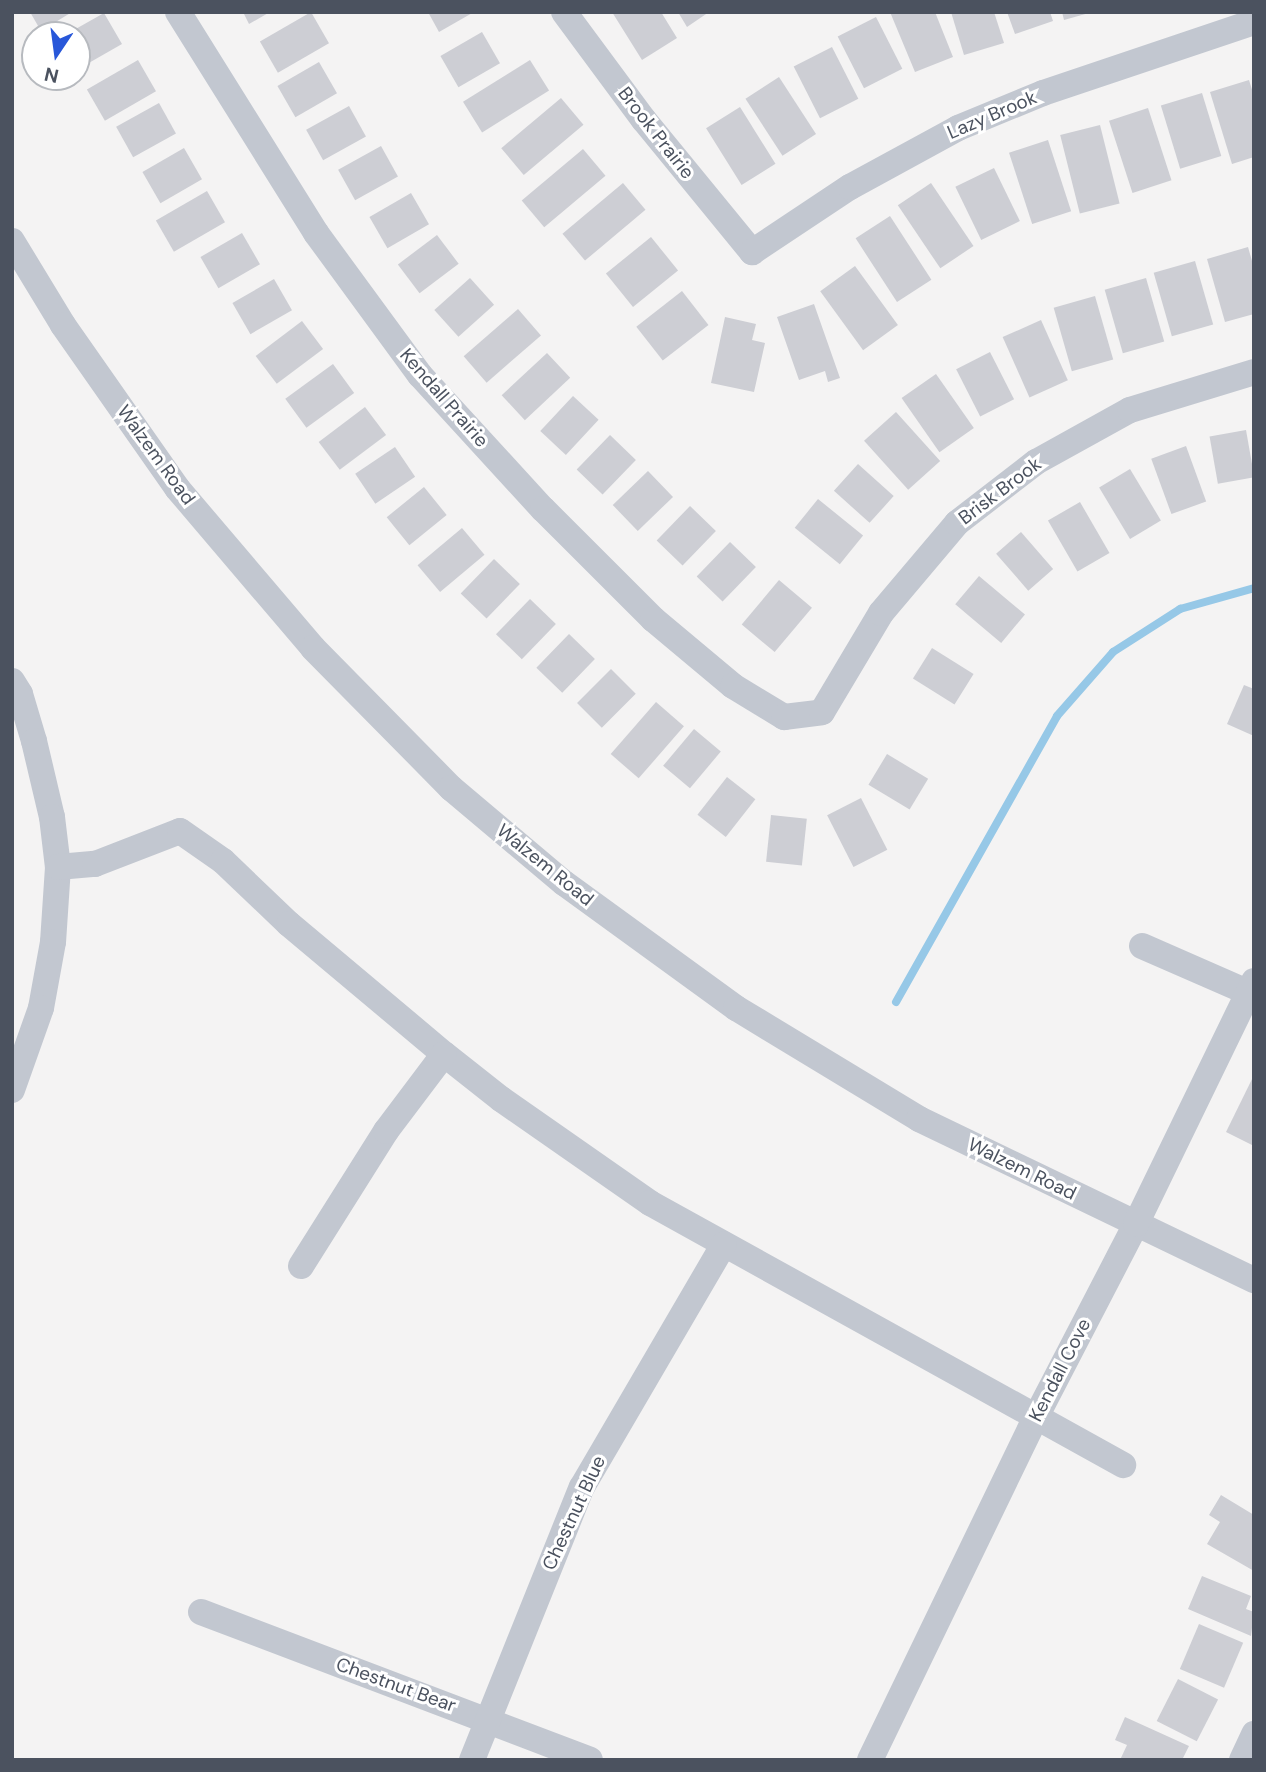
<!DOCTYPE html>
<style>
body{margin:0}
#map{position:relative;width:1266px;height:1772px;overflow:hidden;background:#f4f3f3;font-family:"DM Sans",sans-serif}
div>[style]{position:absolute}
.stream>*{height:8px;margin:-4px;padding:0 4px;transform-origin:4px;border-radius:4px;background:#96c8e7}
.building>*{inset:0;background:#cdced4;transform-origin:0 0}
.minor>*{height:26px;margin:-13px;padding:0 13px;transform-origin:13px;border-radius:13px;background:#c2c7d0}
span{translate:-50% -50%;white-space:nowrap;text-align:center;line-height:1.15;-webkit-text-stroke:6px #fff;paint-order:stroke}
.street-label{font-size:19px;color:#4b525f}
.frame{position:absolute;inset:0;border:14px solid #4b525f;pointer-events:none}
.north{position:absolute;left:21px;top:21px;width:70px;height:70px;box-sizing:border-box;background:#fff;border:2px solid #b7babf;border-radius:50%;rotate:193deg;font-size:19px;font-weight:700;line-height:28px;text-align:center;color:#4b525f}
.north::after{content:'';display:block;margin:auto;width:24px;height:32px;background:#2857d9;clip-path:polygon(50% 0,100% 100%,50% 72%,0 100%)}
</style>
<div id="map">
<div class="stream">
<div style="left:896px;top:1002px;width:328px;rotate:-60.6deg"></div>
<div style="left:1057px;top:716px;width:85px;rotate:-48.8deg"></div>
<div style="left:1113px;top:652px;width:80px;rotate:-32.7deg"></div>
<div style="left:1180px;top:609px;width:77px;rotate:-15.8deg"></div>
</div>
<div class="building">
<div style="clip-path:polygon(30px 12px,72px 12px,41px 31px)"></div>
<div style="clip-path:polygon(243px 12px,270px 12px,249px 24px)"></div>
<div style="left:311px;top:12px;width:36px;height:59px;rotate:60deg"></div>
<div style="clip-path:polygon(428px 12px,474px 12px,439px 32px)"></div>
<div style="clip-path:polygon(612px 12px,661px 12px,677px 38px,642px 60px)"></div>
<div style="clip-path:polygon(678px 12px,709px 12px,687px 27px)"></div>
<div style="clip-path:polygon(890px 12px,935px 12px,953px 57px,915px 72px)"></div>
<div style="clip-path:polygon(951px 12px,994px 12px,1004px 43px,964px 55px)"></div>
<div style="clip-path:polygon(1007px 12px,1050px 12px,1053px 21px,1015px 34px)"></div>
<div style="clip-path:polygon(1062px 12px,1089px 12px,1089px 13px,1064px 20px)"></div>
<div style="clip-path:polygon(104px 13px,122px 44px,80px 68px,77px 62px,77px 35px,65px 35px)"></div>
<div style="left:876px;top:17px;width:58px;height:43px;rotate:63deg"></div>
<div style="left:482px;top:32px;width:36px;height:48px;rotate:60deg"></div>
<div style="left:832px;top:47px;width:58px;height:43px;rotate:63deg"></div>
<div style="left:138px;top:60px;width:36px;height:59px;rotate:60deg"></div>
<div style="left:530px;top:60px;width:36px;height:79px;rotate:58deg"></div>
<div style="left:319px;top:62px;width:36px;height:48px;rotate:60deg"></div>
<div style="left:779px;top:77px;width:68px;height:40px;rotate:57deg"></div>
<div style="clip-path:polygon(1249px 80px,1254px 96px,1254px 157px,1232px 164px,1210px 92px)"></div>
<div style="left:1202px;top:93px;width:66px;height:43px;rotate:73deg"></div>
<div style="left:561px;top:98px;width:35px;height:78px;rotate:50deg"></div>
<div style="left:159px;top:103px;width:35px;height:49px;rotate:61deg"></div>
<div style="left:349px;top:106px;width:35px;height:49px;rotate:61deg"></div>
<div style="left:740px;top:107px;width:67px;height:40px;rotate:58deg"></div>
<div style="left:1148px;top:108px;width:76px;height:41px;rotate:72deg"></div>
<div style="left:1100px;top:125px;width:81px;height:41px;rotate:76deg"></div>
<div style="left:1048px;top:140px;width:75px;height:41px;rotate:72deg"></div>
<div style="left:381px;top:146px;width:35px;height:49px;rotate:61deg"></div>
<div style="left:184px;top:148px;width:36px;height:48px;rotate:60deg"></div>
<div style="left:583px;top:149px;width:35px;height:80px;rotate:50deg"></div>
<div style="left:994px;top:168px;width:59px;height:43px;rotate:64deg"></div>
<div style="left:623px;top:183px;width:35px;height:79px;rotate:50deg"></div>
<div style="left:931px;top:183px;width:76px;height:40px;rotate:56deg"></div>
<div style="left:207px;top:191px;width:36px;height:59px;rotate:60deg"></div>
<div style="left:411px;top:193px;width:36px;height:48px;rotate:60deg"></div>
<div style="left:890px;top:216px;width:76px;height:41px;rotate:57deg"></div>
<div style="left:242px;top:233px;width:36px;height:48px;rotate:60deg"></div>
<div style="left:437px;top:235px;width:36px;height:49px;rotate:53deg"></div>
<div style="left:651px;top:237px;width:43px;height:58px;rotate:51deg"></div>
<div style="clip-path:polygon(1248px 247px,1254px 268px,1254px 314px,1225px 322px,1207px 259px)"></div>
<div style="left:1195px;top:261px;width:66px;height:43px;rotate:74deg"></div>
<div style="left:855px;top:266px;width:73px;height:43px;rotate:54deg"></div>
<div style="left:470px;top:278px;width:36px;height:48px;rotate:48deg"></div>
<div style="left:1146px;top:278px;width:66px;height:43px;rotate:74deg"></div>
<div style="left:274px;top:279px;width:36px;height:48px;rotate:60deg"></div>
<div style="left:682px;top:291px;width:43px;height:58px;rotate:52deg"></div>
<div style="left:1095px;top:296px;width:66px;height:43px;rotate:74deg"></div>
<div style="clip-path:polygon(814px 304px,840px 378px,828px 382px,825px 371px,799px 380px,777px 317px)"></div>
<div style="left:518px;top:309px;width:35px;height:72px;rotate:49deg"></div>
<div style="clip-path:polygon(725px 317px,756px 324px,752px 340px,765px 343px,754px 392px,711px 383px)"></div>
<div style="left:1041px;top:320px;width:66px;height:42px;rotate:66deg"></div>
<div style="left:302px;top:321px;width:35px;height:58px;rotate:53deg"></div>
<div style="left:990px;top:352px;width:53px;height:38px;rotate:63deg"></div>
<div style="left:547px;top:353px;width:34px;height:62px;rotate:47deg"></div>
<div style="left:333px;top:364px;width:36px;height:59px;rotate:54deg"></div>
<div style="left:936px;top:374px;width:66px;height:42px;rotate:55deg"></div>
<div style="left:573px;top:396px;width:35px;height:48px;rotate:43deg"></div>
<div style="left:365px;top:407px;width:35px;height:58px;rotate:53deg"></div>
<div style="left:896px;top:412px;width:66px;height:43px;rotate:48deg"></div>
<div style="left:1246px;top:430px;width:48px;height:37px;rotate:80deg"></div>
<div style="left:610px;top:435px;width:36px;height:48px;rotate:44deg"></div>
<div style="left:1186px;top:446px;width:59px;height:37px;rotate:70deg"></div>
<div style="left:395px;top:447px;width:36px;height:48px;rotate:56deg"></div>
<div style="left:858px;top:464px;width:48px;height:36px;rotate:42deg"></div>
<div style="left:1130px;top:469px;width:60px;height:36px;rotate:59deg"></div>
<div style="left:648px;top:471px;width:36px;height:49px;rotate:46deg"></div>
<div style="left:424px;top:487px;width:36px;height:48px;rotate:51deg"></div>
<div style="left:818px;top:499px;width:58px;height:37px;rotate:39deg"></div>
<div style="left:1080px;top:502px;width:59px;height:37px;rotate:60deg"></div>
<div style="left:690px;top:506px;width:36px;height:48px;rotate:44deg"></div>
<div style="left:462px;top:528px;width:35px;height:58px;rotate:50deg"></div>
<div style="left:1021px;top:532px;width:49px;height:33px;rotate:49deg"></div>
<div style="left:730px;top:542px;width:36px;height:48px;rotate:44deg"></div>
<div style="left:494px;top:559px;width:36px;height:48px;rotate:44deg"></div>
<div style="left:979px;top:576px;width:60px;height:37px;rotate:40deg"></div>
<div style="left:779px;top:580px;width:43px;height:58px;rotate:40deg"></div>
<div style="left:530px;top:599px;width:36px;height:49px;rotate:44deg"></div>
<div style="left:569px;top:634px;width:36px;height:47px;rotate:44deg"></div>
<div style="left:932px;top:648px;width:49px;height:36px;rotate:32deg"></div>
<div style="left:611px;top:669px;width:35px;height:48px;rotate:45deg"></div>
<div style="clip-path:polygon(1244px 685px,1254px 689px,1254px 736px,1227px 724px)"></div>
<div style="left:656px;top:702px;width:37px;height:69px;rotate:41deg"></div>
<div style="left:694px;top:729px;width:35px;height:48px;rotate:40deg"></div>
<div style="left:887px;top:754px;width:48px;height:36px;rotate:31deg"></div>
<div style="left:727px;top:777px;width:36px;height:48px;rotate:38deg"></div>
<div style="left:861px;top:798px;width:58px;height:38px;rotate:63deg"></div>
<div style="left:771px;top:815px;width:36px;height:47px;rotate:6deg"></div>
<div style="clip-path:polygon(1254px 1075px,1254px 1146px,1226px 1132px)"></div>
<div style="clip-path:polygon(1221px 1495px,1254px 1515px,1254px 1571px,1207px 1544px,1220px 1522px,1209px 1515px)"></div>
<div style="clip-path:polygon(1202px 1576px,1251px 1596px,1246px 1609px,1254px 1612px,1251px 1636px,1188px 1609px)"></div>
<div style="left:1199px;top:1624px;width:48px;height:49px;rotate:23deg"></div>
<div style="left:1178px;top:1679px;width:45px;height:47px;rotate:27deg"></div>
<div style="clip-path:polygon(1125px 1717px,1189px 1746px,1182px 1760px,1120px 1760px,1127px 1745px,1115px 1740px)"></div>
</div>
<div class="minor">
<div style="left:178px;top:12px;width:261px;rotate:58deg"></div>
<div style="left:316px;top:233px;width:176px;rotate:53.8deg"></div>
<div style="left:420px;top:375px;width:182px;rotate:47.5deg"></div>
<div style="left:543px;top:509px;width:156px;rotate:45deg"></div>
<div style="left:653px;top:619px;width:104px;rotate:39.9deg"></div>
<div style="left:733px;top:686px;width:60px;rotate:31.3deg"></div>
<div style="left:784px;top:717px;width:38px;rotate:-7deg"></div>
<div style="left:822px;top:712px;width:115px;rotate:-59.2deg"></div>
<div style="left:881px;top:613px;width:118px;rotate:-49.8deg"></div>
<div style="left:957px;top:523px;width:100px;rotate:-37.7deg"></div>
<div style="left:1036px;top:462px;width:107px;rotate:-29deg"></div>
<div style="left:1130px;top:410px;width:130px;rotate:-17deg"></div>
<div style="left:564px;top:12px;width:134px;rotate:53.5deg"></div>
<div style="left:644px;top:120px;width:171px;rotate:50.7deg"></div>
<div style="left:752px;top:252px;width:118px;rotate:-33.6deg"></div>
<div style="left:850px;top:187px;width:123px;rotate:-28.6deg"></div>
<div style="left:958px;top:128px;width:92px;rotate:-22.4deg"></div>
<div style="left:1043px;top:93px;width:223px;rotate:-18.6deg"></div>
<div style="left:12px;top:241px;width:98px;rotate:58.7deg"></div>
<div style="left:63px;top:325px;width:199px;rotate:55deg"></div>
<div style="left:177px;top:488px;width:210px;rotate:49.6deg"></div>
<div style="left:313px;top:648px;width:197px;rotate:45.4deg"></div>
<div style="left:451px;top:788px;width:148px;rotate:40.1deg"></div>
<div style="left:564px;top:883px;width:213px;rotate:36deg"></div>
<div style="left:736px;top:1008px;width:214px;rotate:31.2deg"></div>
<div style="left:919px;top:1119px;width:372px;rotate:25.7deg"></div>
<div style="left:12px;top:681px;width:15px;rotate:58deg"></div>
<div style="left:20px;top:694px;width:49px;rotate:73.4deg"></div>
<div style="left:34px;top:741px;width:78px;rotate:76.7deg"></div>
<div style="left:52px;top:817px;width:50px;rotate:83.2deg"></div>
<div style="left:58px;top:867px;width:75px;rotate:93.8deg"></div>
<div style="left:53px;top:942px;width:67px;rotate:100.3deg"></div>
<div style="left:41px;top:1008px;width:87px;rotate:109.5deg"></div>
<div style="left:58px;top:867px;width:37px;rotate:-5deg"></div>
<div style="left:95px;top:864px;width:91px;rotate:-21.2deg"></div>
<div style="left:180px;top:831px;width:52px;rotate:34.9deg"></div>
<div style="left:223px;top:861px;width:91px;rotate:43.7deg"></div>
<div style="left:289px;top:924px;width:202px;rotate:40deg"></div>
<div style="left:444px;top:1054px;width:73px;rotate:38.3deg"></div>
<div style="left:501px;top:1099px;width:182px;rotate:34.9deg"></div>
<div style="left:650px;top:1203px;width:541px;rotate:28.98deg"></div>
<div style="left:1142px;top:946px;width:122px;rotate:23.6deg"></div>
<div style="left:301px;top:1266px;width:160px;rotate:-57.8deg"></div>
<div style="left:386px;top:1131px;width:96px;rotate:-53deg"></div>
<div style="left:201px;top:1612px;width:416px;rotate:20.8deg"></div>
<div style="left:472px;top:1760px;width:294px;rotate:-68.1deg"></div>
<div style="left:582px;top:1487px;width:281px;rotate:-59.7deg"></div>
<div style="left:870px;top:1760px;width:381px;rotate:-64.2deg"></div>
<div style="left:1036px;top:1417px;width:217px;rotate:-62.6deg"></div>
<div style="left:1136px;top:1224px;width:270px;rotate:-64.1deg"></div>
<div style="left:1242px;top:1760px;width:29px;rotate:-65deg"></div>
</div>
<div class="street-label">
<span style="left:992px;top:115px;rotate:-23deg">Lazy Brook</span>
<span style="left:656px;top:133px;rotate:52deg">Brook Prairie</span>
<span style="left:444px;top:398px;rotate:49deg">Kendall Prairie</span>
<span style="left:156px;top:455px;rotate:54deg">Walzem Road</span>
<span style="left:1000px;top:491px;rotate:-37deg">Brisk Brook</span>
<span style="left:545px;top:865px;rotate:39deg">Walzem Road</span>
<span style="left:1022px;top:1169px;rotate:26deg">Walzem Road</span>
<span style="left:1060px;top:1370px;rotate:-63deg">Kendall Cove</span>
<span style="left:574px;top:1513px;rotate:-65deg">Chestnut Blue</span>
<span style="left:396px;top:1685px;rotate:20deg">Chestnut Bear</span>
</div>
<div class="frame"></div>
<div class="north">N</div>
</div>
